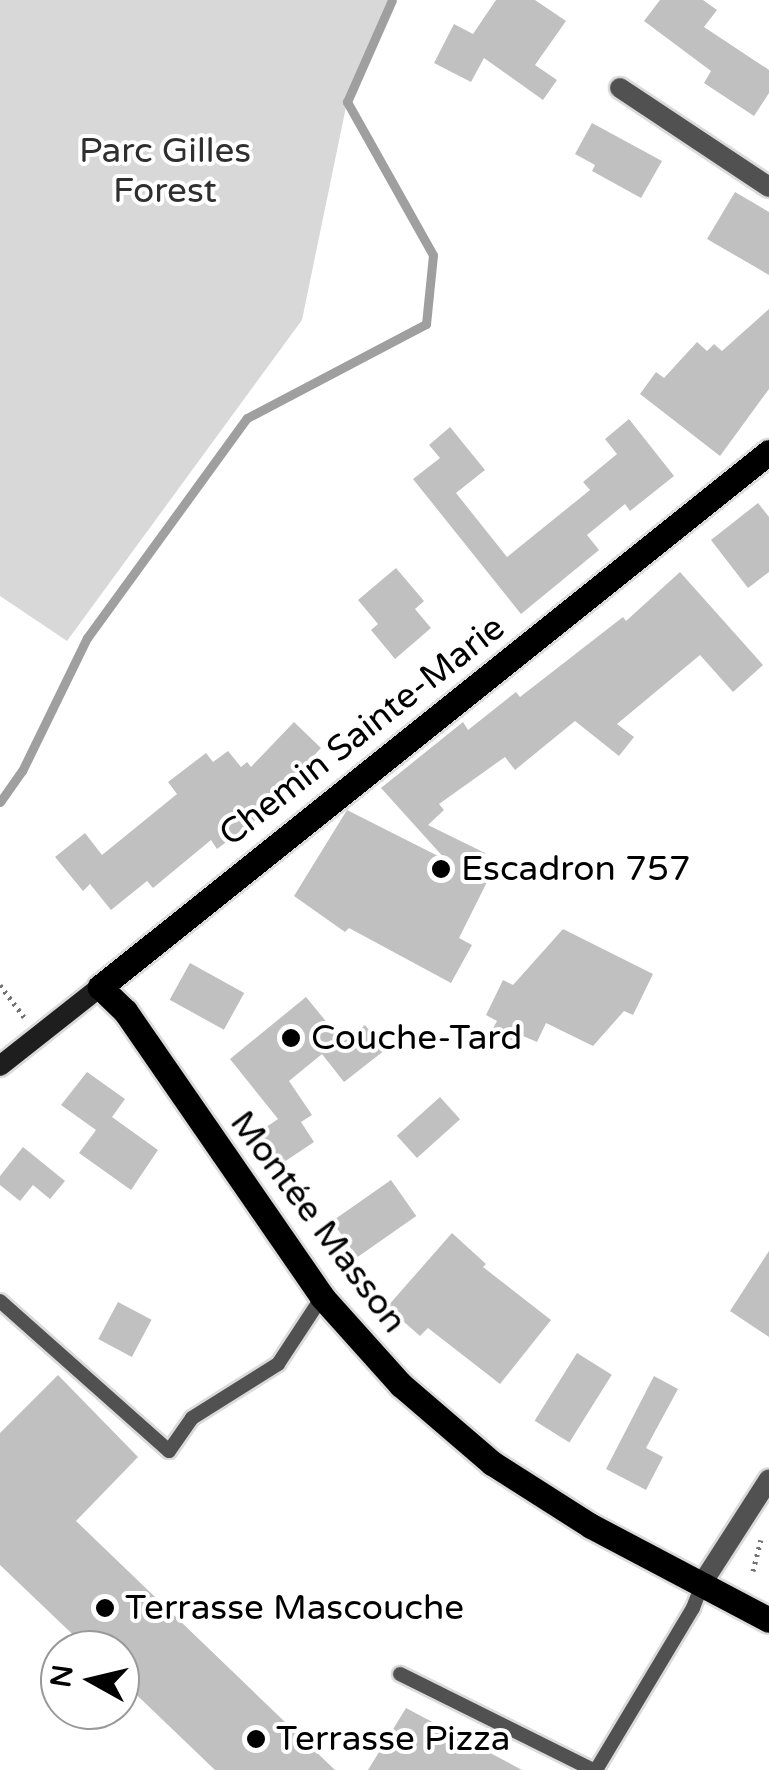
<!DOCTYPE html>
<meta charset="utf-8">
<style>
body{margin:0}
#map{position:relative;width:769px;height:1770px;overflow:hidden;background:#fff;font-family:"Varela Round",sans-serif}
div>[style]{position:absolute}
.green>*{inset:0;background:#d8d8d8}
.stream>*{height:9px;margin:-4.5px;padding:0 4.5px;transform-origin:4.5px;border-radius:4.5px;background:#9f9f9f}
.building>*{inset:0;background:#c0c0c0;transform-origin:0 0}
.path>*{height:5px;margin-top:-2.5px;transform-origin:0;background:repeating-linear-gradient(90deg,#737373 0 2.5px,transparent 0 7.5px)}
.roads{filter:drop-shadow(2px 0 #dbdbdb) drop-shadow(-2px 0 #dbdbdb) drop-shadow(0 2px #dbdbdb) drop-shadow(0 -2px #dbdbdb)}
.lane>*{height:14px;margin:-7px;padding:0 7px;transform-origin:7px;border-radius:7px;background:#515151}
.street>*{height:20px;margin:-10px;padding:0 10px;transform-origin:10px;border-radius:10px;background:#515151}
.secondary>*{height:20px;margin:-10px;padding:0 10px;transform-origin:10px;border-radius:10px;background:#1e1e1e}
.primary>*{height:25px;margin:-12.5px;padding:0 12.5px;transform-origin:12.5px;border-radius:12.5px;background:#000}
.dots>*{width:28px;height:28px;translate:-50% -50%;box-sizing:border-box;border:5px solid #fff;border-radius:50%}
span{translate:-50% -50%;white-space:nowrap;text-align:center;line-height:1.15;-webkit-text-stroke:8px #fff;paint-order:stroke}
.park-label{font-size:35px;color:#2f2f2f}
.street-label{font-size:35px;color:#000}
.poi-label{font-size:35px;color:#000}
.left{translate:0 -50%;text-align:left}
.north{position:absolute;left:40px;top:1630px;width:100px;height:100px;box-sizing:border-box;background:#fff;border:2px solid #999;border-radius:50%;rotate:278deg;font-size:28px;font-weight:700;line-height:40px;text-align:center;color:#000}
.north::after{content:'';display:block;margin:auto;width:35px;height:45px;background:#000;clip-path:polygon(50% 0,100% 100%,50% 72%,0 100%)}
</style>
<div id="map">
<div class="green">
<div style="clip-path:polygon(0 0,392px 0,347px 102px,302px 320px,67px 641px,0 596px)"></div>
</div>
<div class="stream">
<div style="left:0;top:802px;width:38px;rotate:-55deg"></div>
<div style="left:22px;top:771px;width:148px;rotate:-64deg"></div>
<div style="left:87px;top:638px;width:272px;rotate:-54deg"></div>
<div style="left:247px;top:418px;width:202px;rotate:-27.7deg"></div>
<div style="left:426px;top:324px;width:69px;rotate:-84.2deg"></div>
<div style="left:433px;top:255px;width:176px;rotate:-119.3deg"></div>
<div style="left:347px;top:102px;width:111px;rotate:-66.2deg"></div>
</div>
<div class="building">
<div style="clip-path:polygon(496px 0,535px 0,566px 21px,535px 65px,557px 80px,543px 100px,484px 58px,471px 82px,434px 63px,454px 24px,473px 34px)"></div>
<div style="clip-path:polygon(660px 0,703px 0,717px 10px,704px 27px,769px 70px,769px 93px,754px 116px,704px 83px,711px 71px,644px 21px)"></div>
<div style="clip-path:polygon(592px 123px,662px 161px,641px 198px,592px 171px,595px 165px,575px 154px)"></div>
<div style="clip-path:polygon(735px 192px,769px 212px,769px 275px,707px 239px)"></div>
<div style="clip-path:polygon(769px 309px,769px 389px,720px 456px,640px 394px,656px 372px,664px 378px,697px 342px,707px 351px,714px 344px,722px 351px)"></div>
<div style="clip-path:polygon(629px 419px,674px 476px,630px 511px,625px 504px,587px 535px,599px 550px,521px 614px,413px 479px,440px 458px,429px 445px,450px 427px,485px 470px,456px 493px,507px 557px,590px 490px,583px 482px,617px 454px,605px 439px)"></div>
<div style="clip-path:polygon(758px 503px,769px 517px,769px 572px,748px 588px,711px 540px)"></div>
<div style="clip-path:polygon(396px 568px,424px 601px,415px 609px,431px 628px,395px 659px,371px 630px,378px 624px,358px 600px)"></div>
<div style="clip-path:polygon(680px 572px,763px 665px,733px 692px,700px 655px,617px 724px,634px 737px,619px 756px,575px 721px,515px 770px,505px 757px,439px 804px,444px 810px,428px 825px,485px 853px,474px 875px,487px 882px,459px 938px,472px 945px,451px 983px,349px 928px,345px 932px,294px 896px,347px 810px,446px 860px,381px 788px,463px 722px,468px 730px,516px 692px,520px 697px,623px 617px,626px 621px)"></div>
<div style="clip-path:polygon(294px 722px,321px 748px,274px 799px,278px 803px,217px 849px,211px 840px,153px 888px,147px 881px,111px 910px,90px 884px,83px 891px,55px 857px,85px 833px,102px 855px,177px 794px,168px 782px,206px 753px,213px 762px,228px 751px,241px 767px,247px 762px,251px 767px)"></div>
<div style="clip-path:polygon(563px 929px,653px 974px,633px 1015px,624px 1011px,593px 1046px,546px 1023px,537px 1042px,523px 1036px,517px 1043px,492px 1030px,497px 1021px,486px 1015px,503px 980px,513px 985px)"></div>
<div style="left:190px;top:963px;width:62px;height:42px;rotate:29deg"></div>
<div style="clip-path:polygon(306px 997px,343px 1042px,365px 1025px,385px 1050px,344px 1082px,322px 1054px,289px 1081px,312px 1115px,301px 1122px,314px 1142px,281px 1164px,259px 1132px,278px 1119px,230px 1059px)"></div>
<div style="clip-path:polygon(87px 1072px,125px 1099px,112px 1117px,158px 1150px,131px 1190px,79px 1153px,96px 1130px,61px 1105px)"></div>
<div style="left:440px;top:1097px;width:30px;height:58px;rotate:48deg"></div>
<div style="clip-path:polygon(23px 1147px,65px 1181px,50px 1199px,33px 1185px,20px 1201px,0 1185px,0 1176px)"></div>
<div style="left:391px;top:1180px;width:44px;height:72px;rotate:55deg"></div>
<div style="clip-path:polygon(452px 1233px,486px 1264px,483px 1267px,551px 1320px,500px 1384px,428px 1328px,420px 1336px,387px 1307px)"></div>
<div style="clip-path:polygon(769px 1251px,769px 1337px,730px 1311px)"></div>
<div style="left:118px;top:1302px;width:38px;height:42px;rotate:28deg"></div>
<div style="left:577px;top:1353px;width:41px;height:80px;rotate:32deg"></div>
<div style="clip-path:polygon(58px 1375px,138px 1457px,76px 1521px,335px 1770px,215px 1770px,120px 1679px,120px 1650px,89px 1650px,0 1565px,0 1433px)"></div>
<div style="clip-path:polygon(654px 1376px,678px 1389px,646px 1448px,663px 1457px,646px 1490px,606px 1469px)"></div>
<div style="clip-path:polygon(406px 1708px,522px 1770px,368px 1770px)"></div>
</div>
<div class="path">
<div style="left:0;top:985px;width:40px;rotate:53deg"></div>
<div style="left:753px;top:1571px;width:32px;rotate:-76deg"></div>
</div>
<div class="roads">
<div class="lane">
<div style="left:0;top:1301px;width:226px;rotate:41.6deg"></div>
<div style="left:169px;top:1451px;width:40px;rotate:-55.1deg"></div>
<div style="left:192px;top:1418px;width:102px;rotate:-32.1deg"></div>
<div style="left:278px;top:1364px;width:80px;rotate:-56.7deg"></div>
<div style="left:400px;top:1674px;width:216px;rotate:26.4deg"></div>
<div style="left:596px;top:1770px;width:189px;rotate:-59.1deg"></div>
<div style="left:693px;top:1608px;width:28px;rotate:-69deg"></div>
</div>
<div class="street">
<div style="left:620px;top:88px;width:179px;rotate:33.6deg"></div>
<div style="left:703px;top:1582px;width:122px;rotate:-57.3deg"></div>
</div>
<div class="secondary">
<div style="left:0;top:1066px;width:127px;rotate:-38.3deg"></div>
</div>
<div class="primary">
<div style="left:769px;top:452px;width:857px;rotate:141.35deg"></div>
<div style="left:100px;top:987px;width:35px;rotate:44deg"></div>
<div style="left:125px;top:1011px;width:347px;rotate:55.4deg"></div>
<div style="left:322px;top:1297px;width:118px;rotate:48.1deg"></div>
<div style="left:401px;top:1385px;width:120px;rotate:40.6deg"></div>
<div style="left:492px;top:1463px;width:117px;rotate:32.5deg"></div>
<div style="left:591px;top:1526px;width:201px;rotate:27.8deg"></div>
</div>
</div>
<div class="dots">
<div style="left:441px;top:869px;background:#000"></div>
<div style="left:291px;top:1038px;background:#000"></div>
<div style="left:105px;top:1608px;background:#000"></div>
<div style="left:256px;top:1739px;background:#000"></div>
</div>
<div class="park-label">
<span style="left:165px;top:171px">Parc Gilles<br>Forest</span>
</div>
<div class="street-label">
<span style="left:362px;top:731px;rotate:-38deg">Chemin Sainte-Marie</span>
<span style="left:318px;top:1222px;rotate:53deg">Montée Masson</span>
</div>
<div class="poi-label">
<span class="left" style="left:461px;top:869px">Escadron 757</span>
<span class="left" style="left:311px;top:1038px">Couche-Tard</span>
<span class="left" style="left:125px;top:1608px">Terrasse Mascouche</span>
<span class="left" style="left:276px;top:1739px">Terrasse Pizza</span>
</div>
<div class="north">N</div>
</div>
